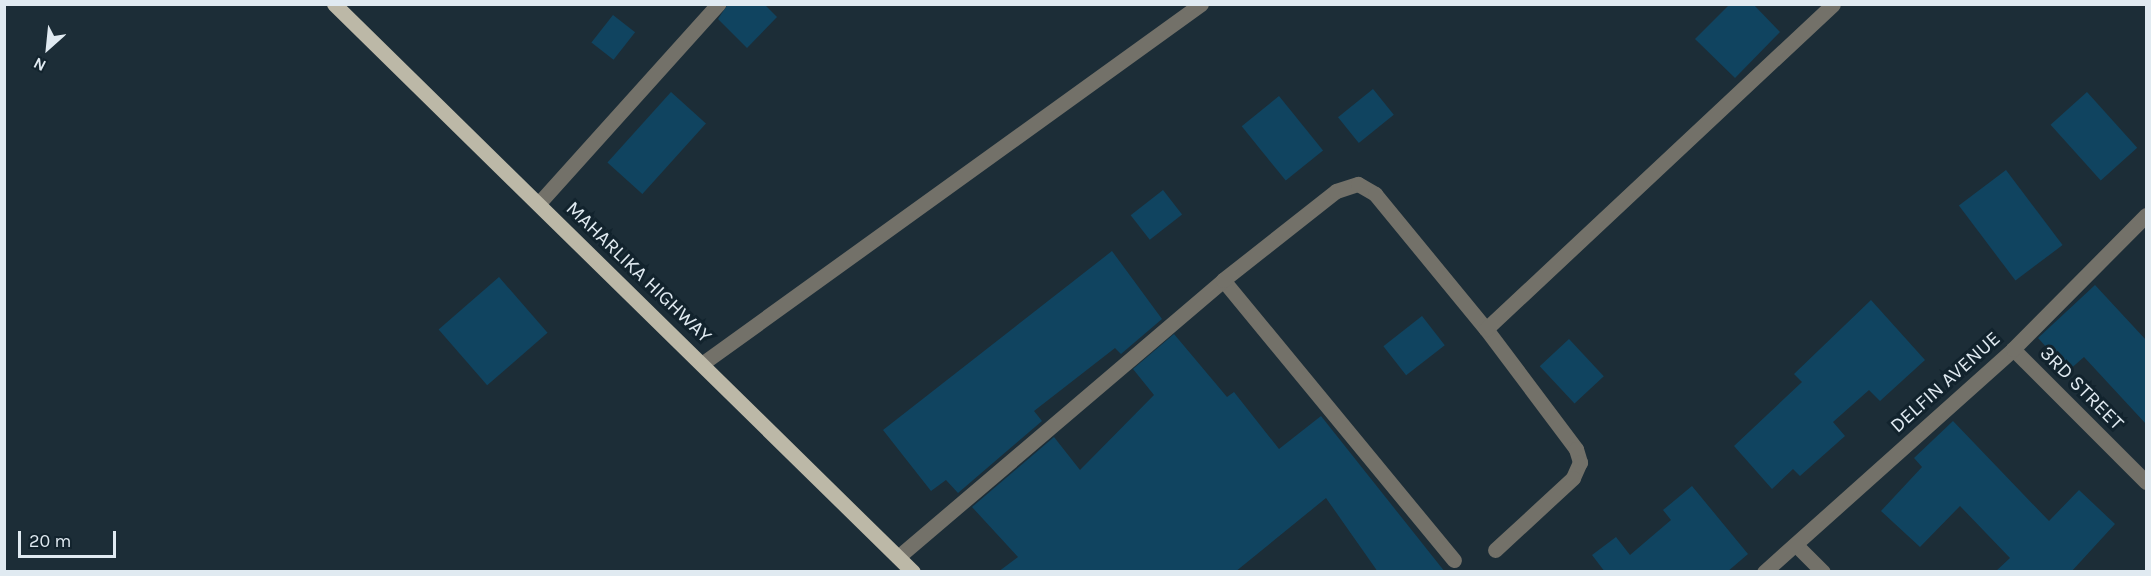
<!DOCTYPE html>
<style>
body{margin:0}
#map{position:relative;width:2151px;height:576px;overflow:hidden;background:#1c2d37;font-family:Karla,sans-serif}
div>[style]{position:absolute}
.building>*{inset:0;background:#104460;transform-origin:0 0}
.minor>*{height:15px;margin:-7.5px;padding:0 7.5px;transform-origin:7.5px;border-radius:7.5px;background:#737169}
.major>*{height:15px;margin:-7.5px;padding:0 7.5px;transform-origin:7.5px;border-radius:7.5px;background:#bcb8a7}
span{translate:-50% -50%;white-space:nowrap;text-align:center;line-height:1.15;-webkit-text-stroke:6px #12232d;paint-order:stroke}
.street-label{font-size:20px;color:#e0eaf1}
.frame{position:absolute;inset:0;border:6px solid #e0eaf1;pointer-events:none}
.north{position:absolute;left:18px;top:18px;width:60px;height:60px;-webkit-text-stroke:4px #12232d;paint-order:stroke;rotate:207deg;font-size:16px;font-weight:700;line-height:24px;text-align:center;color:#e0eaf1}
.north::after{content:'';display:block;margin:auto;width:21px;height:27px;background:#e0eaf1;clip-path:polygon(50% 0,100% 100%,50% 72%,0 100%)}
.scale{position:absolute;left:18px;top:531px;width:98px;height:27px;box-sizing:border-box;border:3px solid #e0eaf1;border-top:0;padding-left:8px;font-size:18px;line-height:21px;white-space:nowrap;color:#e0eaf1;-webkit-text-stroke:4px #12232d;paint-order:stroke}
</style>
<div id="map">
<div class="building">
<div style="clip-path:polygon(728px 4px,764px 4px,777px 17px,747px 48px,718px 19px)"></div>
<div style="clip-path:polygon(1730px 4px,1753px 4px,1780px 32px,1735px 78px,1695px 39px)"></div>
<div style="left:613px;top:15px;width:28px;height:35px;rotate:38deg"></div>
<div style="left:1373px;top:89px;width:33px;height:45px;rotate:51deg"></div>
<div style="left:671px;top:92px;width:47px;height:95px;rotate:42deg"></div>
<div style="left:2087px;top:92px;width:75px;height:49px;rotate:48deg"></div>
<div style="left:1279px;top:96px;width:70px;height:48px;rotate:51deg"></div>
<div style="left:2006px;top:170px;width:94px;height:59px;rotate:53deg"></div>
<div style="left:1163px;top:190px;width:31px;height:41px;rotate:52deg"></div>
<div style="clip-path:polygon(1112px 251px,1162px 319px,1121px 354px,1115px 348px,1034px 411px,1042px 421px,958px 493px,946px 480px,931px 491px,883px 430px)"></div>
<div style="left:499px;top:277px;width:74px;height:80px;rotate:49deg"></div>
<div style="clip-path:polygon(2095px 285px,2146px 340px,2146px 424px,2084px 357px,2068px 371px,2038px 338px)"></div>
<div style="clip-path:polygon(1871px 300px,1925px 360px,1880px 401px,1869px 390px,1833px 422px,1845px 436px,1800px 476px,1793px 469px,1772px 489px,1734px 446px,1802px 382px,1794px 374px)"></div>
<div style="left:1422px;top:316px;width:37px;height:49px;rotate:52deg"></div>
<div style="clip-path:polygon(1174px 334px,1227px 397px,1234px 392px,1279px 449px,1321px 416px,1445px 572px,1378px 572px,1326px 498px,1235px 572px,998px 572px,1018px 557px,972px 507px,1054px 437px,1080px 470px,1154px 395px,1133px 369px)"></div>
<div style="left:1569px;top:339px;width:51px;height:40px;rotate:47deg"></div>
<div style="clip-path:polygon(1953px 421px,2049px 521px,2079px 490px,2115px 524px,2071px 572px,1995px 572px,2010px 558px,1960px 506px,1920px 547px,1881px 511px,1922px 467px,1914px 458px)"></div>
<div style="clip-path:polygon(1692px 486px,1748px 554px,1727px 572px,1605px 572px,1592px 555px,1616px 537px,1630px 555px,1671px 520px,1663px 510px)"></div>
</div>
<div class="minor">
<div style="left:539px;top:203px;width:268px;rotate:-48deg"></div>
<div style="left:1223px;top:280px;width:363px;rotate:50.5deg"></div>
<div style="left:1486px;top:329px;width:150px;rotate:53.1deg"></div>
<div style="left:1576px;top:449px;width:14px;rotate:73deg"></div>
<div style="left:1580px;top:462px;width:17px;rotate:114deg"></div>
<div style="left:1573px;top:478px;width:106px;rotate:137.3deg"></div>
<div style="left:2013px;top:349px;width:188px;rotate:45deg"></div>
<div style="left:703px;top:363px;width:614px;rotate:-35.79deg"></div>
<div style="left:1796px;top:545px;width:38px;rotate:45deg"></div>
<div style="left:898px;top:557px;width:427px;rotate:-40.4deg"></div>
<div style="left:1223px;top:280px;width:144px;rotate:-38.2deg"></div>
<div style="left:1336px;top:191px;width:23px;rotate:-18deg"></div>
<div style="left:1358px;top:184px;width:20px;rotate:30deg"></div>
<div style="left:1375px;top:194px;width:175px;rotate:50.6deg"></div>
<div style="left:1486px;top:329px;width:475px;rotate:-43.1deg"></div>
<div style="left:1764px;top:572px;width:334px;rotate:-41.8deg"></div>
<div style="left:2013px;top:349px;width:189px;rotate:-45.2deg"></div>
</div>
<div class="major">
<div style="left:334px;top:4px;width:811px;rotate:44.45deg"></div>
</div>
<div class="street-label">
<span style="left:639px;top:272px;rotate:44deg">MAHARLIKA HIGHWAY</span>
<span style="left:1945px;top:382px;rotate:-42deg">DELFIN AVENUE</span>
<span style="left:2082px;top:388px;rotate:45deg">3RD STREET</span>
</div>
<div class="frame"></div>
<div class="north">N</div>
<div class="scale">20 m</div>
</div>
